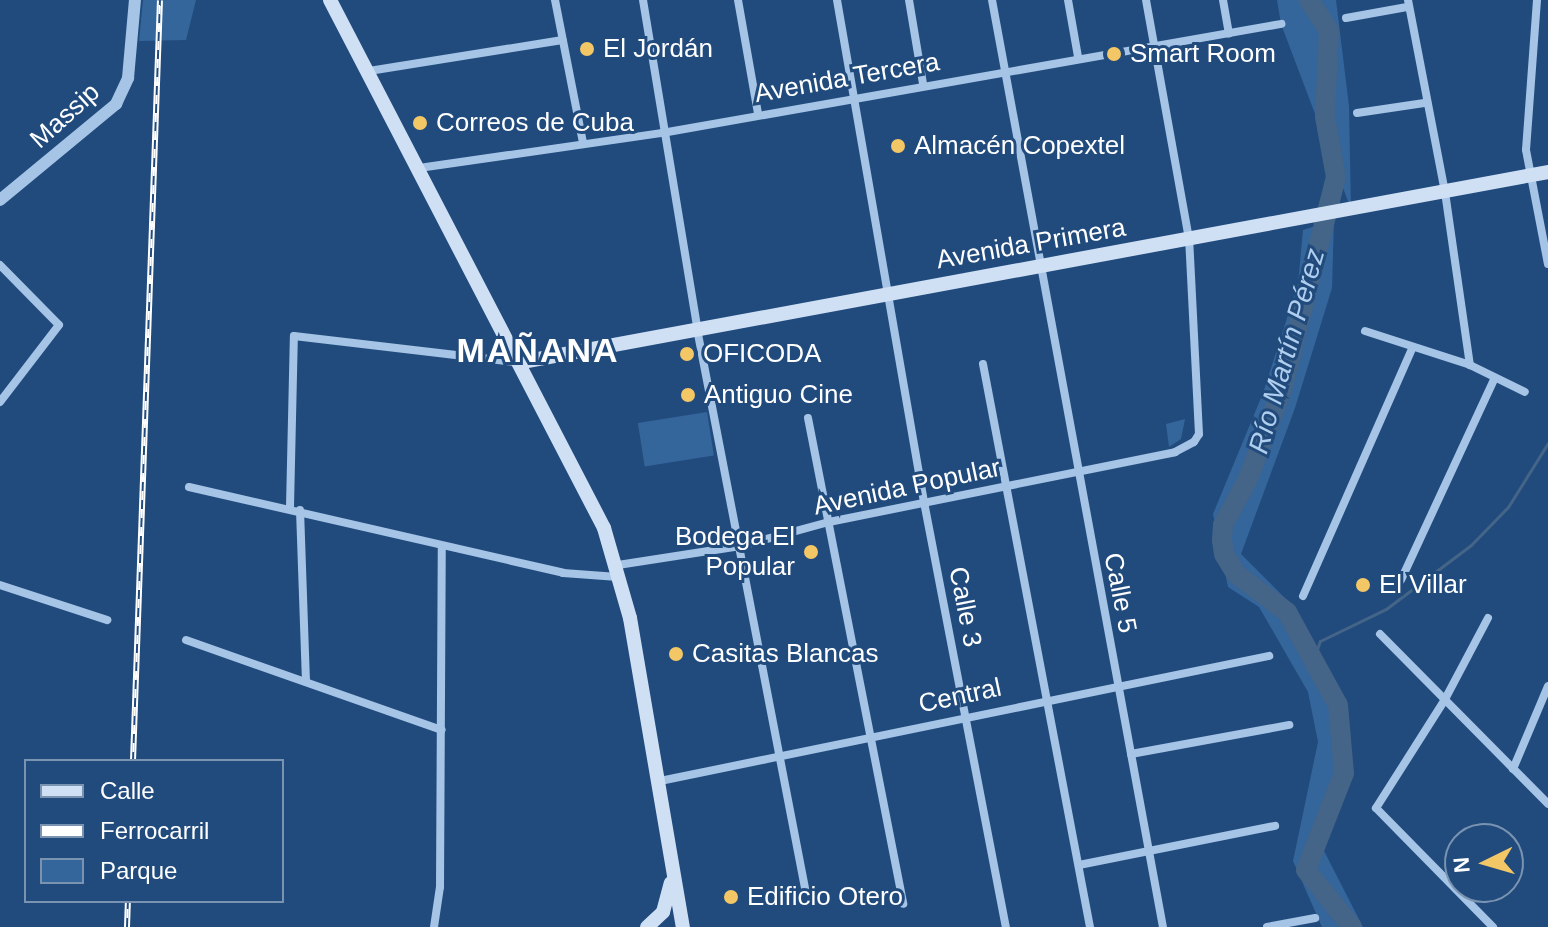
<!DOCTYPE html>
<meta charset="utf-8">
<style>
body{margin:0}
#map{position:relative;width:1548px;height:927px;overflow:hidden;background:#214b7d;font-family:Arial,sans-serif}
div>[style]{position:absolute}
.green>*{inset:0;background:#34659b;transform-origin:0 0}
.stream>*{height:3px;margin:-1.5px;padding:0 1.5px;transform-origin:1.5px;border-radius:1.5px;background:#446488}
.river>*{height:20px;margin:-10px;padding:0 10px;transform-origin:10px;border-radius:10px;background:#446488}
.minor>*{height:8px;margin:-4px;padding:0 4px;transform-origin:4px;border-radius:4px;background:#a5c4e6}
.tertiary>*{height:12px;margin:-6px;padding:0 6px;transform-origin:6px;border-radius:6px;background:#a5c4e6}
.secondary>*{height:14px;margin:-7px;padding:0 7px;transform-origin:7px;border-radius:7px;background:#cfe0f5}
.rail>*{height:6px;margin-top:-3px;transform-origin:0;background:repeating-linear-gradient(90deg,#214b7d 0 9px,#fff 0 18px);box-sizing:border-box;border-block:2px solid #fff}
.dots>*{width:22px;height:22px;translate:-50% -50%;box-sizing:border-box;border:4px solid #214b7d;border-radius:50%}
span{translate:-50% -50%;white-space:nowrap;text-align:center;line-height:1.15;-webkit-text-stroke:6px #214b7d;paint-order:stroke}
.poi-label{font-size:26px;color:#fff}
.left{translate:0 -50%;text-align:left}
.right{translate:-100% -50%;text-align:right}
.street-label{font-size:26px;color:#fff}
.water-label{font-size:28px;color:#b0ceee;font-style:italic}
.district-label{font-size:34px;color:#fff;font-weight:700;letter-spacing:2px}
.legend{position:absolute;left:24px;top:759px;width:260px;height:144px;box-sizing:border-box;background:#214b7d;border:2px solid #7a93b1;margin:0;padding:10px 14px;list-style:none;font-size:24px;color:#fff}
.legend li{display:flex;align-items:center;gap:16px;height:40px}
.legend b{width:40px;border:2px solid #7a93b1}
.north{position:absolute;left:1444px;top:823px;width:80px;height:80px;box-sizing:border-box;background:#214b7d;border:2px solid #7a93b1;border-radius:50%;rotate:265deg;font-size:22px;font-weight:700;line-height:32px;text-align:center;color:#fff}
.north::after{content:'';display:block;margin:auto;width:28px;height:36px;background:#f3c766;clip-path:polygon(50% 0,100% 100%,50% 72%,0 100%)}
</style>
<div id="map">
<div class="green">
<div style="clip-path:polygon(143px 0,196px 0,186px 40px,139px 41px)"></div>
<div style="clip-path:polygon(1277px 0,1336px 0,1349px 106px,1351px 209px,1281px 24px)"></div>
<div style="clip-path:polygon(1334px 220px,1332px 288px,1295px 408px,1241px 554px,1296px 609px,1333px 678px,1345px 790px,1322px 847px,1363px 927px,1322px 927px,1293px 861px,1318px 742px,1308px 692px,1259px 607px,1228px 587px,1213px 514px,1263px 393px,1298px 284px,1303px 230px)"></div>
<div style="left:707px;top:412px;width:44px;height:70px;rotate:81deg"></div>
<div style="clip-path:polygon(1185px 419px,1181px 439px,1169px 447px,1166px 424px)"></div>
</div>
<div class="stream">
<div style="left:1314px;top:658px;width:18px;rotate:-71deg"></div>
<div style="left:1320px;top:641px;width:73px;rotate:-25.9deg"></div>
<div style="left:1386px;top:609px;width:106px;rotate:-37deg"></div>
<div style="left:1471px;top:545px;width:53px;rotate:-45.8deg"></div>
<div style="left:1508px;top:507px;width:75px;rotate:-58deg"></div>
</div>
<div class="river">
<div style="left:1309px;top:0;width:37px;rotate:57deg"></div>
<div style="left:1329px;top:31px;width:86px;rotate:92.7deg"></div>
<div style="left:1325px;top:117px;width:61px;rotate:79.6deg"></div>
<div style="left:1336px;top:177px;width:219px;rotate:104.3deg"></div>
<div style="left:1282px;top:389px;width:96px;rotate:110.7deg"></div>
<div style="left:1248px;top:479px;width:52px;rotate:118.5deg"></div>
<div style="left:1223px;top:525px;width:15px;rotate:94deg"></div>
<div style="left:1222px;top:540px;width:14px;rotate:82deg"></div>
<div style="left:1224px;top:554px;width:23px;rotate:59deg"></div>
<div style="left:1236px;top:574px;width:64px;rotate:36.7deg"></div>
<div style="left:1287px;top:612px;width:106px;rotate:61.3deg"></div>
<div style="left:1338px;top:705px;width:68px;rotate:85deg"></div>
<div style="left:1344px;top:773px;width:104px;rotate:111.4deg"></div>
<div style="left:1306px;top:870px;width:73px;rotate:51.1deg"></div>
</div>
<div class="minor">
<div style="left:555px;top:0;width:146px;rotate:78.9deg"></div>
<div style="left:643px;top:0;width:338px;rotate:80.6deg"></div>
<div style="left:698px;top:334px;width:564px;rotate:79.07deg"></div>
<div style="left:738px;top:0;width:116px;rotate:80deg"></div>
<div style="left:837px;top:0;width:509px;rotate:80.17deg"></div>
<div style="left:924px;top:502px;width:433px;rotate:79.1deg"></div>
<div style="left:909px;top:0;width:85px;rotate:80.5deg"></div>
<div style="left:992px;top:0;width:943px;rotate:79.55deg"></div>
<div style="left:1068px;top:0;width:58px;rotate:80deg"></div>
<div style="left:1223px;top:0;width:34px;rotate:80deg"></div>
<div style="left:1408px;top:0;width:196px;rotate:79.1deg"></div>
<div style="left:1445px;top:192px;width:175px;rotate:81.8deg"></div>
<div style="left:1537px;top:0;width:150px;rotate:94.2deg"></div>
<div style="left:1526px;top:150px;width:116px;rotate:79.1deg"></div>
<div style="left:1346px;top:18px;width:62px;rotate:-10.2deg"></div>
<div style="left:369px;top:71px;width:196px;rotate:-9.1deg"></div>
<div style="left:1357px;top:113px;width:68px;rotate:-8.5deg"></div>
<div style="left:419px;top:168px;width:246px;rotate:-8.2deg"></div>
<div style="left:662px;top:133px;width:629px;rotate:-9.99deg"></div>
<div style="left:0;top:265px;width:84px;rotate:45.5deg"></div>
<div style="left:59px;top:325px;width:97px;rotate:127.5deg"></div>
<div style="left:1365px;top:331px;width:110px;rotate:17.9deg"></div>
<div style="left:1470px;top:365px;width:61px;rotate:26.1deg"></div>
<div style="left:983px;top:364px;width:573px;rotate:79.24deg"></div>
<div style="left:808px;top:418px;width:495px;rotate:78.9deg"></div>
<div style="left:189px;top:487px;width:384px;rotate:12.9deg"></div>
<div style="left:563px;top:573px;width:55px;rotate:4.2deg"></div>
<div style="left:290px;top:507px;width:171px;rotate:-88.7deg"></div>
<div style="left:294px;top:336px;width:225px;rotate:6.7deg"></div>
<div style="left:300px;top:510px;width:170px;rotate:88deg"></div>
<div style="left:618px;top:565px;width:124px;rotate:-8.8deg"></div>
<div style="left:741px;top:546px;width:91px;rotate:-15.3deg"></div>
<div style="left:829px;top:522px;width:353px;rotate:-11.4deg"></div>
<div style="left:1175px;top:452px;width:21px;rotate:-28deg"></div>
<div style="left:1194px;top:442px;width:9px;rotate:-58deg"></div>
<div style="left:1199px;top:434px;width:195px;rotate:-92.9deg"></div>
<div style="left:1189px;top:239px;width:243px;rotate:-100.2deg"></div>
<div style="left:1401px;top:580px;width:221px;rotate:-65.1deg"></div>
<div style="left:0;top:585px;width:113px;rotate:18.1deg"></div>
<div style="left:1303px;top:596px;width:272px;rotate:-66.2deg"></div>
<div style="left:1488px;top:618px;width:94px;rotate:117.9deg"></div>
<div style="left:1444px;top:701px;width:127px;rotate:122.4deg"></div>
<div style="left:1376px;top:808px;width:167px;rotate:45.5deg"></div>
<div style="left:1380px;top:634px;width:239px;rotate:45.3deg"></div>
<div style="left:186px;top:640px;width:271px;rotate:19.4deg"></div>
<div style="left:1131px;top:754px;width:161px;rotate:-10.4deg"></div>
<div style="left:1513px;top:769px;width:90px;rotate:-67.1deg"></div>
<div style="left:660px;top:781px;width:622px;rotate:-11.6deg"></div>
<div style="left:1079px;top:865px;width:200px;rotate:-11.3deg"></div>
<div style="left:434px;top:927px;width:40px;rotate:-81.5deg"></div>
<div style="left:440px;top:887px;width:341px;rotate:-89.7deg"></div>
<div style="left:1267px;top:927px;width:49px;rotate:-10.6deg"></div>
</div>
<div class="tertiary">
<div style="left:0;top:200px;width:151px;rotate:-39.6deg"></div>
<div style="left:116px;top:104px;width:29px;rotate:-65deg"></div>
<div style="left:128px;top:78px;width:78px;rotate:-84.9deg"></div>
</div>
<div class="secondary">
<div style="left:330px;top:0;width:595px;rotate:62.57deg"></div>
<div style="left:604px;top:528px;width:94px;rotate:73.9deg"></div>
<div style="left:630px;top:618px;width:314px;rotate:80.3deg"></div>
<div style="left:522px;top:362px;width:1043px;rotate:-10.49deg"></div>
<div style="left:647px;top:927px;width:22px;rotate:-43deg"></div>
<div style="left:663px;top:912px;width:30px;rotate:-75deg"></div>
</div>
<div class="rail">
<div style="left:133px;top:761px;width:761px;rotate:-87.97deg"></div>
<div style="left:127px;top:927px;width:26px;rotate:-88deg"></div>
</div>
<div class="dots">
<div style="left:587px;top:49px;background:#f3c766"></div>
<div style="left:1114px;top:54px;background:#f3c766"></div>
<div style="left:420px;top:123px;background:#f3c766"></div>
<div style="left:898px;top:146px;background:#f3c766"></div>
<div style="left:687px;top:354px;background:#f3c766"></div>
<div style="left:688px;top:395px;background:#f3c766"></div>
<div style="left:811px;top:552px;background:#f3c766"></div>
<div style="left:1363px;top:585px;background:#f3c766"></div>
<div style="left:676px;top:654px;background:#f3c766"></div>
<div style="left:731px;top:897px;background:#f3c766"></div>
</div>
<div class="poi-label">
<span class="left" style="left:603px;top:49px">El Jordán</span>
<span class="left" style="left:1130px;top:54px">Smart Room</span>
<span class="left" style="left:436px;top:123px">Correos de Cuba</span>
<span class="left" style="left:914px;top:146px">Almacén Copextel</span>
<span class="left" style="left:703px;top:354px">OFICODA</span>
<span class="left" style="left:704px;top:395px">Antiguo Cine</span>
<span class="right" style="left:795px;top:552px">Bodega El<br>Popular</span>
<span class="left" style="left:1379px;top:585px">El Villar</span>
<span class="left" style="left:692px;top:654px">Casitas Blancas</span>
<span class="left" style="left:747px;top:897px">Edificio Otero</span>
</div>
<div class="street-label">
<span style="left:847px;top:78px;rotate:-10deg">Avenida Tercera</span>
<span style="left:65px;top:116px;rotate:-42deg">Massip</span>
<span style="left:1031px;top:244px;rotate:-10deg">Avenida Primera</span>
<span style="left:907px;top:487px;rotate:-12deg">Avenida Popular</span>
<span style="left:1120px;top:593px;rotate:79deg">Calle 5</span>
<span style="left:965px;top:607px;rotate:79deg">Calle 3</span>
<span style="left:960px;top:696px;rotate:-12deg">Central</span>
</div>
<div class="water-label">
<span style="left:1287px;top:351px;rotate:-74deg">Río Martín Pérez</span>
</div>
<div class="district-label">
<span style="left:538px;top:351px">MAÑANA</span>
</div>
<ul class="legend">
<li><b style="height:10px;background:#cfe0f5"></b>Calle</li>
<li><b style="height:10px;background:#fff"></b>Ferrocarril</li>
<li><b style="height:22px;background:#34659b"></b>Parque</li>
</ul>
<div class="north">N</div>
</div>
